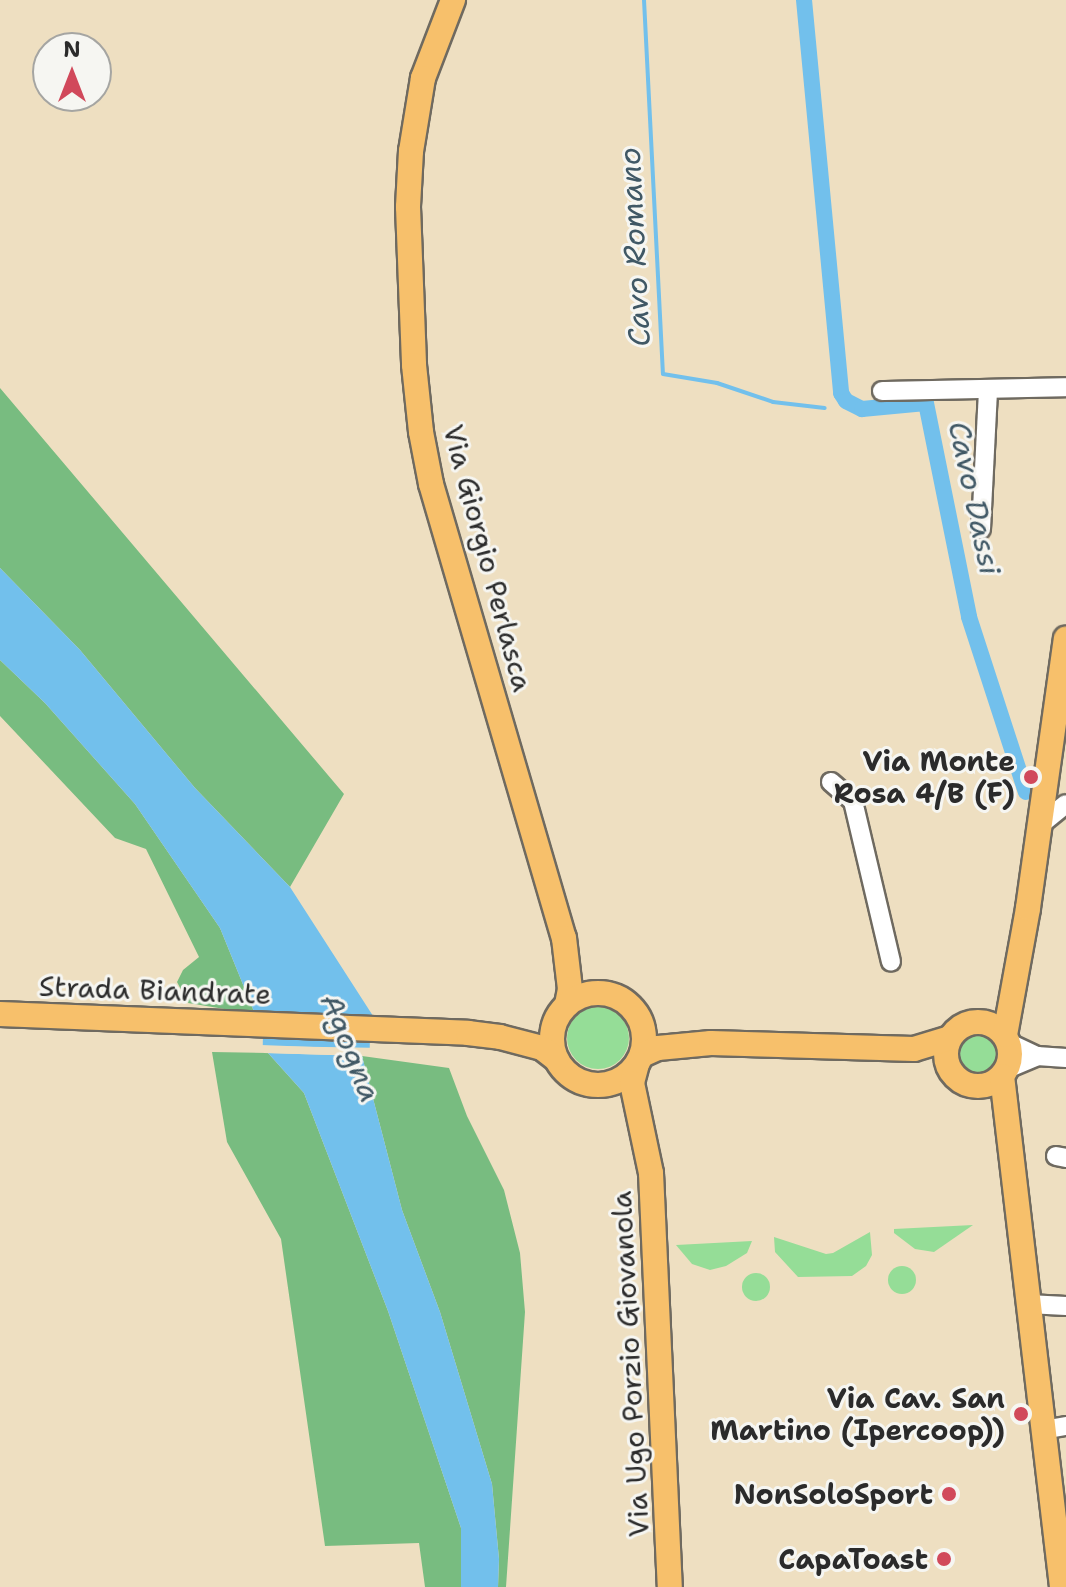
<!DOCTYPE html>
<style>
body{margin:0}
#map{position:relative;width:1066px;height:1587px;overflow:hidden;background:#eedfc1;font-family:"Shantell Sans",sans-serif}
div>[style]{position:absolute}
.green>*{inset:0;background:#95dd97}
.round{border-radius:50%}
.forest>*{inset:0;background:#78bc80}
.water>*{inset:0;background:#72c0ec;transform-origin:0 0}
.pier>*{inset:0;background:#eedfc1}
.stream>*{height:4px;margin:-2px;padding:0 2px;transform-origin:2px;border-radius:2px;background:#72c0ec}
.canal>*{height:16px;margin:-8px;padding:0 8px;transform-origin:8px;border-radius:8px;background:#72c0ec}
.roads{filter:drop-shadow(2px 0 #6f6a60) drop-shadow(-2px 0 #6f6a60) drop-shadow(0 2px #6f6a60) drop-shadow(0 -2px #6f6a60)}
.minor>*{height:18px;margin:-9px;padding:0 9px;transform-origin:9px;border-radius:9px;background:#fff}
.major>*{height:24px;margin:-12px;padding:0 12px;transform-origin:12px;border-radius:12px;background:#f7c06b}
.major>.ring{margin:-12px;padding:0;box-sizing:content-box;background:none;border:24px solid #f7c06b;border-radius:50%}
.dots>*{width:22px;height:22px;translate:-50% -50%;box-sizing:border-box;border:4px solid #f6f6f2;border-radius:50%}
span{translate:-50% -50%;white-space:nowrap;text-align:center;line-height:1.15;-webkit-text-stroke:6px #f6f6f2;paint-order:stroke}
.street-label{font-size:28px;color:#2b2b2b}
.poi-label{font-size:28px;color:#2b2b2b;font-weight:700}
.right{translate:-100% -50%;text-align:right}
.water-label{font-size:30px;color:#405865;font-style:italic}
.north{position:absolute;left:32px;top:32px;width:80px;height:80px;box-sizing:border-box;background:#f6f6f2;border:2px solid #a5a5a2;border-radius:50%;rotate:0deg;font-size:22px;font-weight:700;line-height:32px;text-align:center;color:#2b2b2b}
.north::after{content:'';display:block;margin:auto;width:28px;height:36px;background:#d1495b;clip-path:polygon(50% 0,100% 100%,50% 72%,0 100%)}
</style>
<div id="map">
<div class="green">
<div class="round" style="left:567px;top:1007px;width:62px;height:62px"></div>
<div class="round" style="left:960px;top:1036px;width:36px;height:36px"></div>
<div style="clip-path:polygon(973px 1225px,934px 1252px,915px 1249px,894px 1233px,894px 1229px)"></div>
<div style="clip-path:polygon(870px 1232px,872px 1255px,866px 1266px,852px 1276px,798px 1277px,775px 1252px,774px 1237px,826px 1254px,833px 1253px)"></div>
<div style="clip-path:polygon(752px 1241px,747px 1253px,726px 1266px,710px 1270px,692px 1264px,676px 1245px)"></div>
<div class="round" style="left:888px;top:1266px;width:28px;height:28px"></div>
<div class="round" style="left:742px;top:1273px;width:28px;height:28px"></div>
</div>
<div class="forest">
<div style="clip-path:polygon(0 388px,344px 794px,290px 887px,195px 788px,80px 650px,0 568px)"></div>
<div style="clip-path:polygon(0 660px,45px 703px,135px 804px,220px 928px,255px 1014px,188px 1003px,177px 982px,183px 970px,199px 957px,146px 849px,115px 838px,0 716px)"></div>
<div style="clip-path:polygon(212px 1052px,268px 1053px,304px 1093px,388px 1311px,461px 1528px,461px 1587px,425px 1587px,419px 1543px,325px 1546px,281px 1239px,227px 1142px)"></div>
<div style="clip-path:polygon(362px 1056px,449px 1068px,467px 1116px,504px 1190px,520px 1253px,525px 1312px,506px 1587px,498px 1587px,499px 1559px,492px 1484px,440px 1312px,402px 1210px)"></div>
</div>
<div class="water">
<div style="clip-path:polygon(0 568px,80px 650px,195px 788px,290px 887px,375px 1019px,255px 1014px,220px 928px,135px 804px,45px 703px,0 660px)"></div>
<div style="left:263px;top:1032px;width:107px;height:14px;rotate:1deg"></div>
<div style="clip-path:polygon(268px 1053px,362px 1056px,402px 1210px,440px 1312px,492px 1484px,499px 1559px,498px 1587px,461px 1587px,461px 1528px,388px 1311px,304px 1093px)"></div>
</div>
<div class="pier">
<div style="clip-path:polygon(261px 1045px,366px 1049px,367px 1056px,264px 1053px)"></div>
</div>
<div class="stream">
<div style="left:644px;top:0;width:374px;rotate:87.1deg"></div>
<div style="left:663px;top:374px;width:55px;rotate:9.5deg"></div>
<div style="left:717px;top:383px;width:59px;rotate:18.7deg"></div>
<div style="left:773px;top:402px;width:52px;rotate:6.6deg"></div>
</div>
<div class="canal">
<div style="left:804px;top:0;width:395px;rotate:84.6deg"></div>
<div style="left:841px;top:393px;width:9px;rotate:58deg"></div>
<div style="left:846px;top:401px;width:18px;rotate:27deg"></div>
<div style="left:862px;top:409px;width:64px;rotate:-5.4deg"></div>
<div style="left:926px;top:403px;width:218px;rotate:78.6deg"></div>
<div style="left:969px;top:617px;width:184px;rotate:72deg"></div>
</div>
<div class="roads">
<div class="minor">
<div style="left:882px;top:391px;width:184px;rotate:-1.2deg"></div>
<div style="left:981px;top:529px;width:140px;rotate:-87.1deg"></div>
<div style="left:831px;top:782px;width:29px;rotate:41deg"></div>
<div style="left:853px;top:801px;width:165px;rotate:76.7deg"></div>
<div style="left:1040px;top:825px;width:33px;rotate:-39deg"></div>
<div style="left:1009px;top:1043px;width:31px;rotate:25deg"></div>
<div style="left:1037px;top:1056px;width:29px;rotate:4deg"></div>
<div style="left:1007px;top:1069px;width:33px;rotate:-23deg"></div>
<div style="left:1056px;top:1156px;width:10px;rotate:11deg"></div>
<div style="left:1028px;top:1304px;width:38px;rotate:3deg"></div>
<div style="left:1043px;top:1430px;width:23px;rotate:-10deg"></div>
</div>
<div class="major">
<div style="left:453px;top:0;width:84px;rotate:111deg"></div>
<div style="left:423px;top:78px;width:74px;rotate:99.3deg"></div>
<div style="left:411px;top:151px;width:56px;rotate:93.1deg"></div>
<div style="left:408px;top:207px;width:158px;rotate:87.8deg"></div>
<div style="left:414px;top:365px;width:67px;rotate:84deg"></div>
<div style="left:421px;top:432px;width:53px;rotate:79.1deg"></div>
<div style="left:431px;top:484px;width:473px;rotate:73.7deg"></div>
<div style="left:564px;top:938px;width:51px;rotate:83.3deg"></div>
<div style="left:570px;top:989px;width:16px;rotate:101deg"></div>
<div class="ring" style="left:552px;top:993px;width:68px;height:68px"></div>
<div style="left:0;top:1014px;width:468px;rotate:2.3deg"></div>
<div style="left:468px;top:1033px;width:32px;rotate:7deg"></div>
<div style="left:500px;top:1037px;width:43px;rotate:14.7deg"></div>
<div style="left:542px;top:1048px;width:18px;rotate:38deg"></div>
<div class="ring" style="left:946px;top:1022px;width:40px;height:40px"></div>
<div style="left:1005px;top:1035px;width:129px;rotate:-79.7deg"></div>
<div style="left:1028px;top:908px;width:272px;rotate:-82deg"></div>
<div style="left:642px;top:1055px;width:17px;rotate:-24deg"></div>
<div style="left:658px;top:1048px;width:53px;rotate:-5.4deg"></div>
<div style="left:711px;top:1043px;width:203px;rotate:1.7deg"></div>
<div style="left:914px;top:1049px;width:37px;rotate:-17deg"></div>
<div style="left:637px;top:1064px;width:20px;rotate:105deg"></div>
<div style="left:632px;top:1083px;width:92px;rotate:78.1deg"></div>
<div style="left:651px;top:1173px;width:414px;rotate:87.4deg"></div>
<div style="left:1002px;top:1076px;width:515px;rotate:83.3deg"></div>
</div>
</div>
<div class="dots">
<div style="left:1031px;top:777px;background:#d1495b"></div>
<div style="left:1021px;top:1414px;background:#d1495b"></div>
<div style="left:949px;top:1494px;background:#d1495b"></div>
<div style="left:944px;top:1559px;background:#d1495b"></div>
</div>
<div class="street-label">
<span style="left:488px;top:558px;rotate:75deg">Via Giorgio Perlasca</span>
<span style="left:155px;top:990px;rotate:2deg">Strada Biandrate</span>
<span style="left:630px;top:1364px;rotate:-93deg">Via Ugo Porzio Giovanola</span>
</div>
<div class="poi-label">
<span class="right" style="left:1015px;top:777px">Via Monte<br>Rosa 4/B (F)</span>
<span class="right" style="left:1005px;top:1414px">Via Cav. San<br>Martino (Ipercoop))</span>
<span class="right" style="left:933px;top:1494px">NonSoloSport</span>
<span class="right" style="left:928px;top:1559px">CapaToast</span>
</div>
<div class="water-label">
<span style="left:635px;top:247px;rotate:-93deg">Cavo Romano</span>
<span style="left:974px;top:498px;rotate:78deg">Cavo Dassi</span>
<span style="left:350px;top:1048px;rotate:68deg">Agogna</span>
</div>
<div class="north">N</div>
</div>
